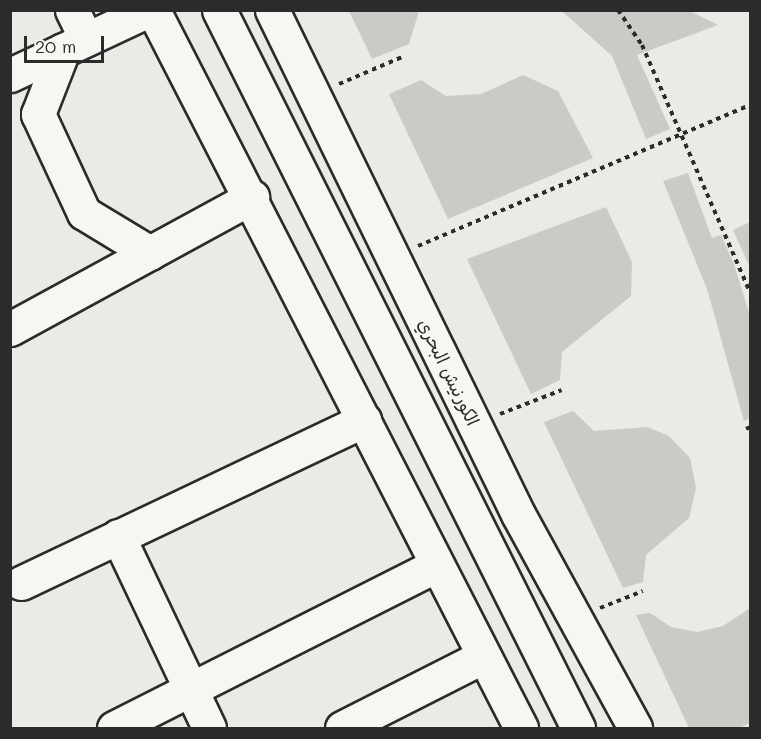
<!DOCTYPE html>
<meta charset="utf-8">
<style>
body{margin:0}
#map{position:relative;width:761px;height:739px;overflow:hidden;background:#eaeae6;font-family:Mali,"Playpen Sans Arabic",sans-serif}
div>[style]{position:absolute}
.green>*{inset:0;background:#cacac7}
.path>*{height:4px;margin-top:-2px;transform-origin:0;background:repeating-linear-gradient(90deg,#2b2b2b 0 4.5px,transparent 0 9px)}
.roads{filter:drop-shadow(2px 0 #2b2b2b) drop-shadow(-2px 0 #2b2b2b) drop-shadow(0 2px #2b2b2b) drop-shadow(0 -2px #2b2b2b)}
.minor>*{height:33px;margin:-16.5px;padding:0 16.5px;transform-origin:16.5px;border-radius:16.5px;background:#f6f6f2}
.major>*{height:33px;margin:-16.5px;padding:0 16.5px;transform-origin:16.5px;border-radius:16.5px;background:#f6f6f2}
span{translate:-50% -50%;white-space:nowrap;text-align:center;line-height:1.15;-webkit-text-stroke:4.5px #f6f6f2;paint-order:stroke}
.street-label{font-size:18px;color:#2b2b2b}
.frame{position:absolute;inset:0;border:12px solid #2b2b2b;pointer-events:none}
.scale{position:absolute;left:24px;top:36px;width:80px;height:27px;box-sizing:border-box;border:3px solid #2b2b2b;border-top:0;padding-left:8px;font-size:18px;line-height:21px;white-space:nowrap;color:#2b2b2b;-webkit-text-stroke:4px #f6f6f2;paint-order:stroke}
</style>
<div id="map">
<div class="green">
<div style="clip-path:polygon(349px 11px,419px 11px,409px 44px,372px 59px)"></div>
<div style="clip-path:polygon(562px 11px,690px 11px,718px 25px,637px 55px,670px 129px,646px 139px,612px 56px)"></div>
<div style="clip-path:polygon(523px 75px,558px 91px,593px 158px,448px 219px,389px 94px,421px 80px,446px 96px,481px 94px)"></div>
<div style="clip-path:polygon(688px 173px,712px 238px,721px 235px,734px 264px,750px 316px,750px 418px,744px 421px,707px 289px,663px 181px)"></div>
<div style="clip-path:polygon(606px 207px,632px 262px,631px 296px,562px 352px,560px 380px,531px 394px,467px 259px)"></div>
<div style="clip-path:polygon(750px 222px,750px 267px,733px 230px)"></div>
<div style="clip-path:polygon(573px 411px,594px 431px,647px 427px,669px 436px,690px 458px,696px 488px,689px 518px,646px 555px,643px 582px,623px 588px,544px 422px)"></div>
<div style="clip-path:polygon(750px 608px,750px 723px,739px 728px,689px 728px,636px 615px,650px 613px,671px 627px,697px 632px,723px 626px)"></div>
</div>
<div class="path">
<div style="left:618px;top:10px;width:42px;rotate:55.6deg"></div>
<div style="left:642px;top:45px;width:270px;rotate:66.4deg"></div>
<div style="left:339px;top:84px;width:69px;rotate:-23.2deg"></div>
<div style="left:418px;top:246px;width:361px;rotate:-23deg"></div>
<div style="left:500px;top:414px;width:66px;rotate:-21.2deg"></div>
<div style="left:746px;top:429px;width:4px;rotate:-27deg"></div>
<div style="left:600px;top:608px;width:46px;rotate:-21.6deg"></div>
</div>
<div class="roads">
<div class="minor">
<div style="left:72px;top:10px;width:32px;rotate:64deg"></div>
<div style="left:153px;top:10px;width:807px;rotate:62.86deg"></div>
<div style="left:63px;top:50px;width:69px;rotate:111.3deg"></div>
<div style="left:38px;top:114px;width:109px;rotate:65.1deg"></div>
<div style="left:84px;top:213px;width:77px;rotate:31.2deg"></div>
<div style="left:10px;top:75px;width:153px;rotate:-25.1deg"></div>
<div style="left:10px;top:329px;width:276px;rotate:-28.6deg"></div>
<div style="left:118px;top:536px;width:212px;rotate:64.6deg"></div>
<div style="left:21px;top:583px;width:380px;rotate:-25.4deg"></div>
<div style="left:114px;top:728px;width:361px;rotate:-26.8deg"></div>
<div style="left:342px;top:728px;width:157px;rotate:-26.9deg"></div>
</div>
<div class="major">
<div style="left:219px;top:10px;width:803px;rotate:63.43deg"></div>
<div style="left:272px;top:10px;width:561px;rotate:63.98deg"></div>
<div style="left:518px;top:514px;width:244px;rotate:61.3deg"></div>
</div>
</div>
<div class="street-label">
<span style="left:449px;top:372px;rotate:64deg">الكورنيش البحري</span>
</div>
<div class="frame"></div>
<div class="scale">20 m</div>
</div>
